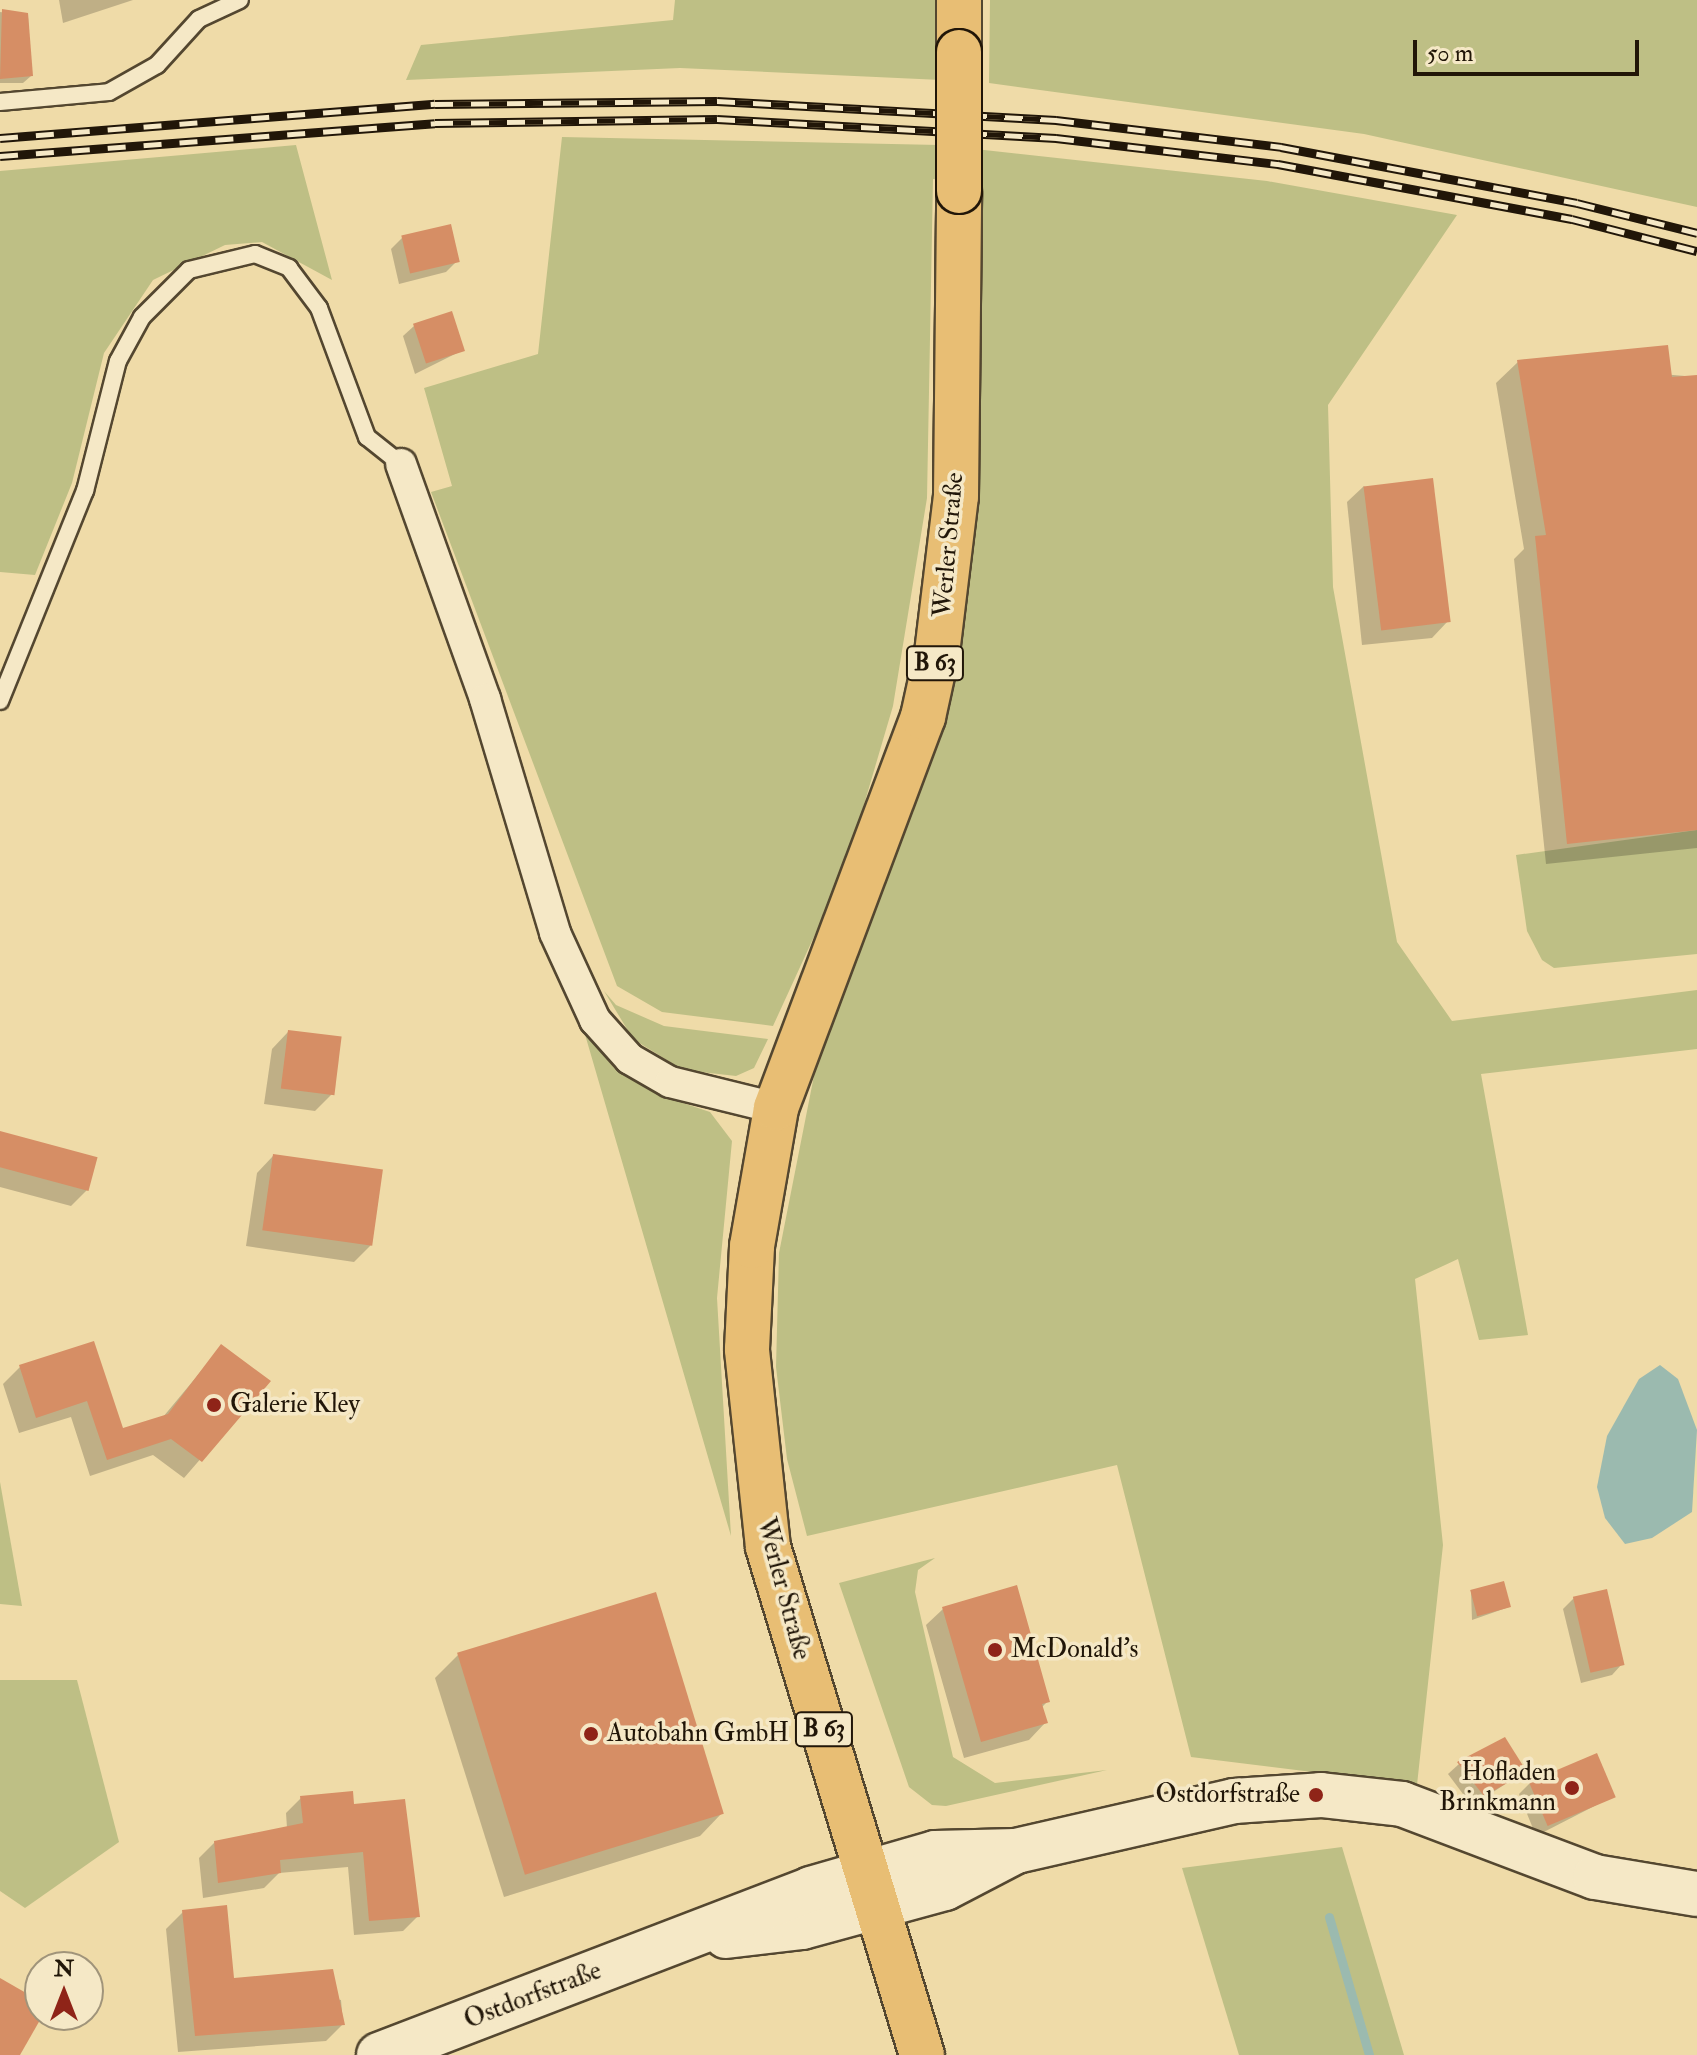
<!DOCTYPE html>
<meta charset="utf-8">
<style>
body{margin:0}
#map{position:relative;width:1697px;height:2055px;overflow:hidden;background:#efdba8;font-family:"IM FELL Double Pica",serif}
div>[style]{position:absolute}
.green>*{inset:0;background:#bebf85}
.water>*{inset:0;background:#9bbaaf}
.shadow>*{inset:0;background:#0003}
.stream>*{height:9px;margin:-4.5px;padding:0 4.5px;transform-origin:4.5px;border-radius:4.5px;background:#9bbaaf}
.building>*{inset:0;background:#d68e65;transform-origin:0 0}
.roads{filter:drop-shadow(2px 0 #544730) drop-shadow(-2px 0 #544730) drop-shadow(0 2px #544730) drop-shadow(0 -2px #544730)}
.lane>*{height:16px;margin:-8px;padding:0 8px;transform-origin:8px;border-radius:8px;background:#f5e8c6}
.street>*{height:30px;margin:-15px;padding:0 15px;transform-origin:15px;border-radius:15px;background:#f5e8c6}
.secondary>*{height:44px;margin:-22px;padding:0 22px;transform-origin:22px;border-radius:22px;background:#f5e8c6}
.primary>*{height:44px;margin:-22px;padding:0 22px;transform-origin:22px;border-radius:22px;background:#e8be74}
.rail>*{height:9px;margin-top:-4.5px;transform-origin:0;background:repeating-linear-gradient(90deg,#f5e8c6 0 18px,#211608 0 36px);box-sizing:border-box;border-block:2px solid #211608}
.bridges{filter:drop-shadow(2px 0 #211608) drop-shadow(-2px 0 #211608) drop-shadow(0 2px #211608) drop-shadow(0 -2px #211608)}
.primary-bridge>*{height:44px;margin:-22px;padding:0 22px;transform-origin:22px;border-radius:22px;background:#e8be74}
.dots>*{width:22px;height:22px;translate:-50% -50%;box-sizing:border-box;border:4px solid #f5e8c6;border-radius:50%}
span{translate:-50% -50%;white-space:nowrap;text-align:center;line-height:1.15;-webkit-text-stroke:7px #f5e8c6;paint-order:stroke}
.shield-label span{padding:2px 6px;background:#f5e8c6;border:2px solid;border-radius:6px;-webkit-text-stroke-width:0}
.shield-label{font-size:24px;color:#211608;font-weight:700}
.street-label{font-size:26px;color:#211608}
.poi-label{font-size:26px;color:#211608}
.left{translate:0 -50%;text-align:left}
.right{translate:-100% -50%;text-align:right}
.north{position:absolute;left:24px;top:1951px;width:80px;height:80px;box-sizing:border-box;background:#f5e8c6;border:2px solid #a0947a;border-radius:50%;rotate:0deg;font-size:22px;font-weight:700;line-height:32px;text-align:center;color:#211608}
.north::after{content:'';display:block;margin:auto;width:28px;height:36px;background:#8f2418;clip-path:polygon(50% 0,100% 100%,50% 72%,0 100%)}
.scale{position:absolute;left:1413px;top:40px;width:226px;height:36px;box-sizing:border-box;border:4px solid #211608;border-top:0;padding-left:10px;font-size:24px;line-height:28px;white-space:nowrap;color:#211608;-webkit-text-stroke:6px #f5e8c6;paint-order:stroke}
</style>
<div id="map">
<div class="green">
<div style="clip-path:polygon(675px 0,940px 0,941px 80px,680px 68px,406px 80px,421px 45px,673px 20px)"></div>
<div style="clip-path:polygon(990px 0,1697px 0,1697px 207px,1364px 134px,989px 83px)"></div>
<div style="clip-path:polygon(562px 137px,939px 145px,1267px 181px,1457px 215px,1328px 405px,1333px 587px,1397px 942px,1452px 1021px,1697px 990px,1697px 1049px,1481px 1074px,1528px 1335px,1479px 1340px,1458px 1259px,1415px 1279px,1443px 1545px,1417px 1785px,1191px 1757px,1117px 1465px,807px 1536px,787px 1459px,776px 1367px,779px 1253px,823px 1030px,939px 727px,969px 184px,933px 179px,927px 498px,893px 706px,845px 869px,773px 1026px,662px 1012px,617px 986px,431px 492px,452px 486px,424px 388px,538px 354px)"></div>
<div style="clip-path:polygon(296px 145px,332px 280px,262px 242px,225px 245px,153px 280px,104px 353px,72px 483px,35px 575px,0 572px,0 171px)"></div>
<div style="clip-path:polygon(1697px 830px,1697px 954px,1554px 968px,1542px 960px,1527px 931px,1516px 855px)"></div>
<div style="clip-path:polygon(604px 991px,616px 1005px,664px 1026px,768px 1039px,754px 1068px,736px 1076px,683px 1070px,633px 1039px)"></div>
<div style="clip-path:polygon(584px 1031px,615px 1069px,656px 1094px,710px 1112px,732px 1141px,717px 1298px,731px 1536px)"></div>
<div style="clip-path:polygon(0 1482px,22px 1606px,0 1604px)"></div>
<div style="clip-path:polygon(935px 1558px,918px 1570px,915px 1592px,953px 1757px,995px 1783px,1107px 1770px,946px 1806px,932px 1805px,909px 1787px,839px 1583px)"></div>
<div style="clip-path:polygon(0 1680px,77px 1680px,119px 1842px,25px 1908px,0 1891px)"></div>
<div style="clip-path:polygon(1342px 1847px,1404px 2055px,1239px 2055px,1182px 1868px)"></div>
</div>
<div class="water">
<div style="clip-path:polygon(1660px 1365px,1678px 1379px,1697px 1430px,1692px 1512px,1652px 1538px,1625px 1544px,1605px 1518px,1597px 1487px,1607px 1436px,1639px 1379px)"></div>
</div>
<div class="shadow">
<div style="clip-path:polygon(59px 0,133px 0,63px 23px)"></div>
<div style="clip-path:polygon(0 12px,28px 16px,31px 76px,23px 83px,0 83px)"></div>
<div style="clip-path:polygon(402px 238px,457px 261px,446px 272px,399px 284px,391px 249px)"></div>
<div style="clip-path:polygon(414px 326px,463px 350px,415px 374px,403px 336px)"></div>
<div style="clip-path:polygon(1518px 362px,1697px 377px,1697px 848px,1546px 864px,1514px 559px,1524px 549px,1496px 383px)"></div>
<div style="clip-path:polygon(1364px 486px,1448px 621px,1432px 638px,1362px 645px,1347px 502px)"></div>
<div style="clip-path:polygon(288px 1032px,332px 1094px,315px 1111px,264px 1104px,272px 1049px)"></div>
<div style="clip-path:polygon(0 1133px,88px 1189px,71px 1206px,0 1187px)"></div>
<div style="clip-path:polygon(273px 1156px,371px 1245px,354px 1262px,246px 1246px,257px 1173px)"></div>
<div style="clip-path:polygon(93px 1343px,122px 1431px,163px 1417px,222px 1346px,268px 1381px,184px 1478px,153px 1455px,90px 1476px,71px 1417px,19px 1433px,3px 1384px,20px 1367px)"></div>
<div style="clip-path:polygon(1471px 1591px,1509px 1607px,1472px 1620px)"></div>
<div style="clip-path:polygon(1574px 1598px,1622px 1664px,1612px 1675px,1581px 1683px,1563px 1609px)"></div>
<div style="clip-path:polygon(943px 1609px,1048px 1701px,1041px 1708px,1045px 1723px,1029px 1740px,964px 1758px,926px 1625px)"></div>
<div style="clip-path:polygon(458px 1655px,722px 1813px,700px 1836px,504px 1897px,435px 1678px)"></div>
<div style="clip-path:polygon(1459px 1764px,1525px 1771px,1472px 1806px,1448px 1774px)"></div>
<div style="clip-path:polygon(1530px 1783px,1614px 1796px,1536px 1836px,1519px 1794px)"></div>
<div style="clip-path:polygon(301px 1798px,353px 1806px,418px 1916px,403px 1931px,354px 1935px,348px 1867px,279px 1873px,264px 1888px,203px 1898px,199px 1858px,215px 1842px,287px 1828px,286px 1813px)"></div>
<div style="clip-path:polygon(183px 1912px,232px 1980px,341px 2000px,343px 2024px,326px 2041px,178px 2052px,166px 1929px)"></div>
</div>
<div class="stream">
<div style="left:1329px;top:1917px;width:144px;rotate:73.8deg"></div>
</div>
<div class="building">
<div style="clip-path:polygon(2px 9px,28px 13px,33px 76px,0 79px)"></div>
<div style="left:451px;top:224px;width:39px;height:51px;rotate:77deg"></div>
<div style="left:452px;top:311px;width:42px;height:41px;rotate:72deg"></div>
<div style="clip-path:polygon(1668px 345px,1672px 377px,1697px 375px,1697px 830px,1567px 844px,1535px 536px,1546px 535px,1517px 360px)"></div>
<div style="left:1433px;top:478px;width:145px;height:70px;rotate:83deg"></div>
<div style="left:288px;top:1030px;width:54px;height:59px;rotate:7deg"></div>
<div style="left:0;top:1131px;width:101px;height:35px;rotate:15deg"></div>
<div style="left:273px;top:1154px;width:111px;height:77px;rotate:8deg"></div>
<div style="clip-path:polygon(94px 1341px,123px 1428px,168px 1414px,221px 1344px,271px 1381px,202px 1462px,171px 1439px,107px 1460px,87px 1401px,36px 1418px,19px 1365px)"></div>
<div style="left:1504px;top:1581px;width:27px;height:35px;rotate:75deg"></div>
<div style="clip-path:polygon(1017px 1585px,1050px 1702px,1042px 1704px,1048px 1723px,981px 1742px,942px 1607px)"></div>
<div style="left:1607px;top:1589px;width:78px;height:35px;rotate:77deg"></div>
<div style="left:656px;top:1592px;width:232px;height:208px;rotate:73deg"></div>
<div style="clip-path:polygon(1505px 1737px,1527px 1772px,1484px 1796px,1457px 1762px)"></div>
<div style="left:1597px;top:1753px;width:48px;height:74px;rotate:67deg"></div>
<div style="clip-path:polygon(353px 1791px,354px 1804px,405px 1799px,420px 1917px,369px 1921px,363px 1852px,280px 1860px,281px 1873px,218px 1883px,214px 1841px,303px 1823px,300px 1796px)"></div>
<div style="clip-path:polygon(227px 1905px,234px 1978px,333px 1969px,345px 2025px,195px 2036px,182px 1910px)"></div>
<div style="clip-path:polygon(0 1978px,40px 2001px,40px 2020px,20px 2055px,0 2055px)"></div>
</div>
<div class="roads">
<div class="lane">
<div style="left:0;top:102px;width:109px;rotate:-5.2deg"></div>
<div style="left:109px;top:92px;width:55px;rotate:-29.4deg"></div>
<div style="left:157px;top:65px;width:62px;rotate:-47.6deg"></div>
<div style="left:199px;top:19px;width:45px;rotate:-24.9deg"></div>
<div style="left:0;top:701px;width:227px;rotate:-68deg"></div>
<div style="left:85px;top:491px;width:134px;rotate:-75.8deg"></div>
<div style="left:118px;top:361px;width:50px;rotate:-61.4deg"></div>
<div style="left:142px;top:317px;width:66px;rotate:-45deg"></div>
<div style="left:189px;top:270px;width:68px;rotate:-13.6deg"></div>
<div style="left:255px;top:254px;width:37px;rotate:22deg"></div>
<div style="left:289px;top:268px;width:50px;rotate:53.1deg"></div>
<div style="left:319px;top:308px;width:138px;rotate:69.6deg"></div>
<div style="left:367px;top:437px;width:43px;rotate:38.5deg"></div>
</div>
<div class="street">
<div style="left:401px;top:464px;width:250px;rotate:70.3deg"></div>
<div style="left:485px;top:699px;width:244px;rotate:73.3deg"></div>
<div style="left:555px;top:933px;width:96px;rotate:65.3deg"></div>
<div style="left:595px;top:1020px;width:52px;rotate:48.1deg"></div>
<div style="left:630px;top:1059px;width:46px;rotate:29.9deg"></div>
<div style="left:670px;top:1082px;width:109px;rotate:13.8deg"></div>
</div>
<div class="secondary">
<div style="left:726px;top:1936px;width:77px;rotate:-6.8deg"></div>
<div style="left:802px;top:1927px;width:148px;rotate:-15.3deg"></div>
<div style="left:945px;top:1888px;width:80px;rotate:-27.5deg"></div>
<div style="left:379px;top:2055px;width:463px;rotate:-21deg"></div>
<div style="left:811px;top:1889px;width:129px;rotate:-16.2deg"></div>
<div style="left:935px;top:1853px;width:81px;rotate:-1.4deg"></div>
<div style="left:1016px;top:1851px;width:224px;rotate:-12.9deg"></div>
<div style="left:1234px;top:1801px;width:87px;rotate:-3.9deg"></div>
<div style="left:1321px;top:1795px;width:81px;rotate:6.3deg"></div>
<div style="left:1402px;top:1804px;width:206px;rotate:20.7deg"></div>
<div style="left:1595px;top:1877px;width:103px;rotate:9.5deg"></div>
</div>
<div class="primary">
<div style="left:959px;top:52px;width:52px;rotate:-90deg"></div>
<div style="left:922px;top:2055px;width:531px;rotate:-106.86deg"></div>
<div style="left:768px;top:1547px;width:199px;rotate:-96.1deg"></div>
<div style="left:747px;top:1349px;width:103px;rotate:-87.2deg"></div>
<div style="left:752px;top:1246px;width:140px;rotate:-80.1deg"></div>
<div style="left:776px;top:1108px;width:418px;rotate:-69.4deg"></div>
<div style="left:923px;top:717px;width:66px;rotate:-77.7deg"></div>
<div style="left:937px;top:653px;width:158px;rotate:-83.1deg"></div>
<div style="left:956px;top:496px;width:305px;rotate:-89.4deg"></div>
</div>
</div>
<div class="rail">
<div style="left:0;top:138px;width:436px;rotate:-4.5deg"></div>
<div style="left:435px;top:104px;width:282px;rotate:-0.6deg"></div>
<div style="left:717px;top:101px;width:340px;rotate:3.2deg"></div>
<div style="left:1056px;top:120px;width:227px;rotate:6.8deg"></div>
<div style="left:1281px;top:147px;width:301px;rotate:10.7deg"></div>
<div style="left:1577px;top:203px;width:124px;rotate:14deg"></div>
<div style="left:0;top:156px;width:436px;rotate:-4.3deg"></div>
<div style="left:435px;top:123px;width:282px;rotate:-0.8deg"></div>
<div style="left:717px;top:119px;width:340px;rotate:3.2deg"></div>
<div style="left:1056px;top:138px;width:224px;rotate:6.7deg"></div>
<div style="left:1278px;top:164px;width:299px;rotate:10.6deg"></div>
<div style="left:1572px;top:219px;width:129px;rotate:14.4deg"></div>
</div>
<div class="bridges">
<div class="primary-bridge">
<div style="left:959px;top:52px;width:139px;rotate:90deg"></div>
</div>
</div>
<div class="dots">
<div style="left:214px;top:1405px;background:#8f2418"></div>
<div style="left:995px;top:1650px;background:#8f2418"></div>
<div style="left:591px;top:1734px;background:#8f2418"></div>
<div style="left:1572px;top:1788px;background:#8f2418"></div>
<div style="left:1316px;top:1795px;background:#8f2418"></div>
</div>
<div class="shield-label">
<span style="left:935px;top:663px">B 63</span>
<span style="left:824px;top:1729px">B 63</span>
</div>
<div class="street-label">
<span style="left:949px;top:545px;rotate:-85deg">Werler Straße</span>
<span style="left:783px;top:1589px;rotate:75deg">Werler Straße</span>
<span style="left:533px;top:1996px;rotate:-21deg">Ostdorfstraße</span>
</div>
<div class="poi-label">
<span class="left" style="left:230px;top:1405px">Galerie Kley</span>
<span class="left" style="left:1011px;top:1650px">McDonald's</span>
<span class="left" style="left:607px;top:1734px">Autobahn GmbH</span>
<span class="right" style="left:1556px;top:1788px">Hofladen<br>Brinkmann</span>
<span class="right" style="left:1300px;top:1795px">Ostdorfstraße</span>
</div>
<div class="north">N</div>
<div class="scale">50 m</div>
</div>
